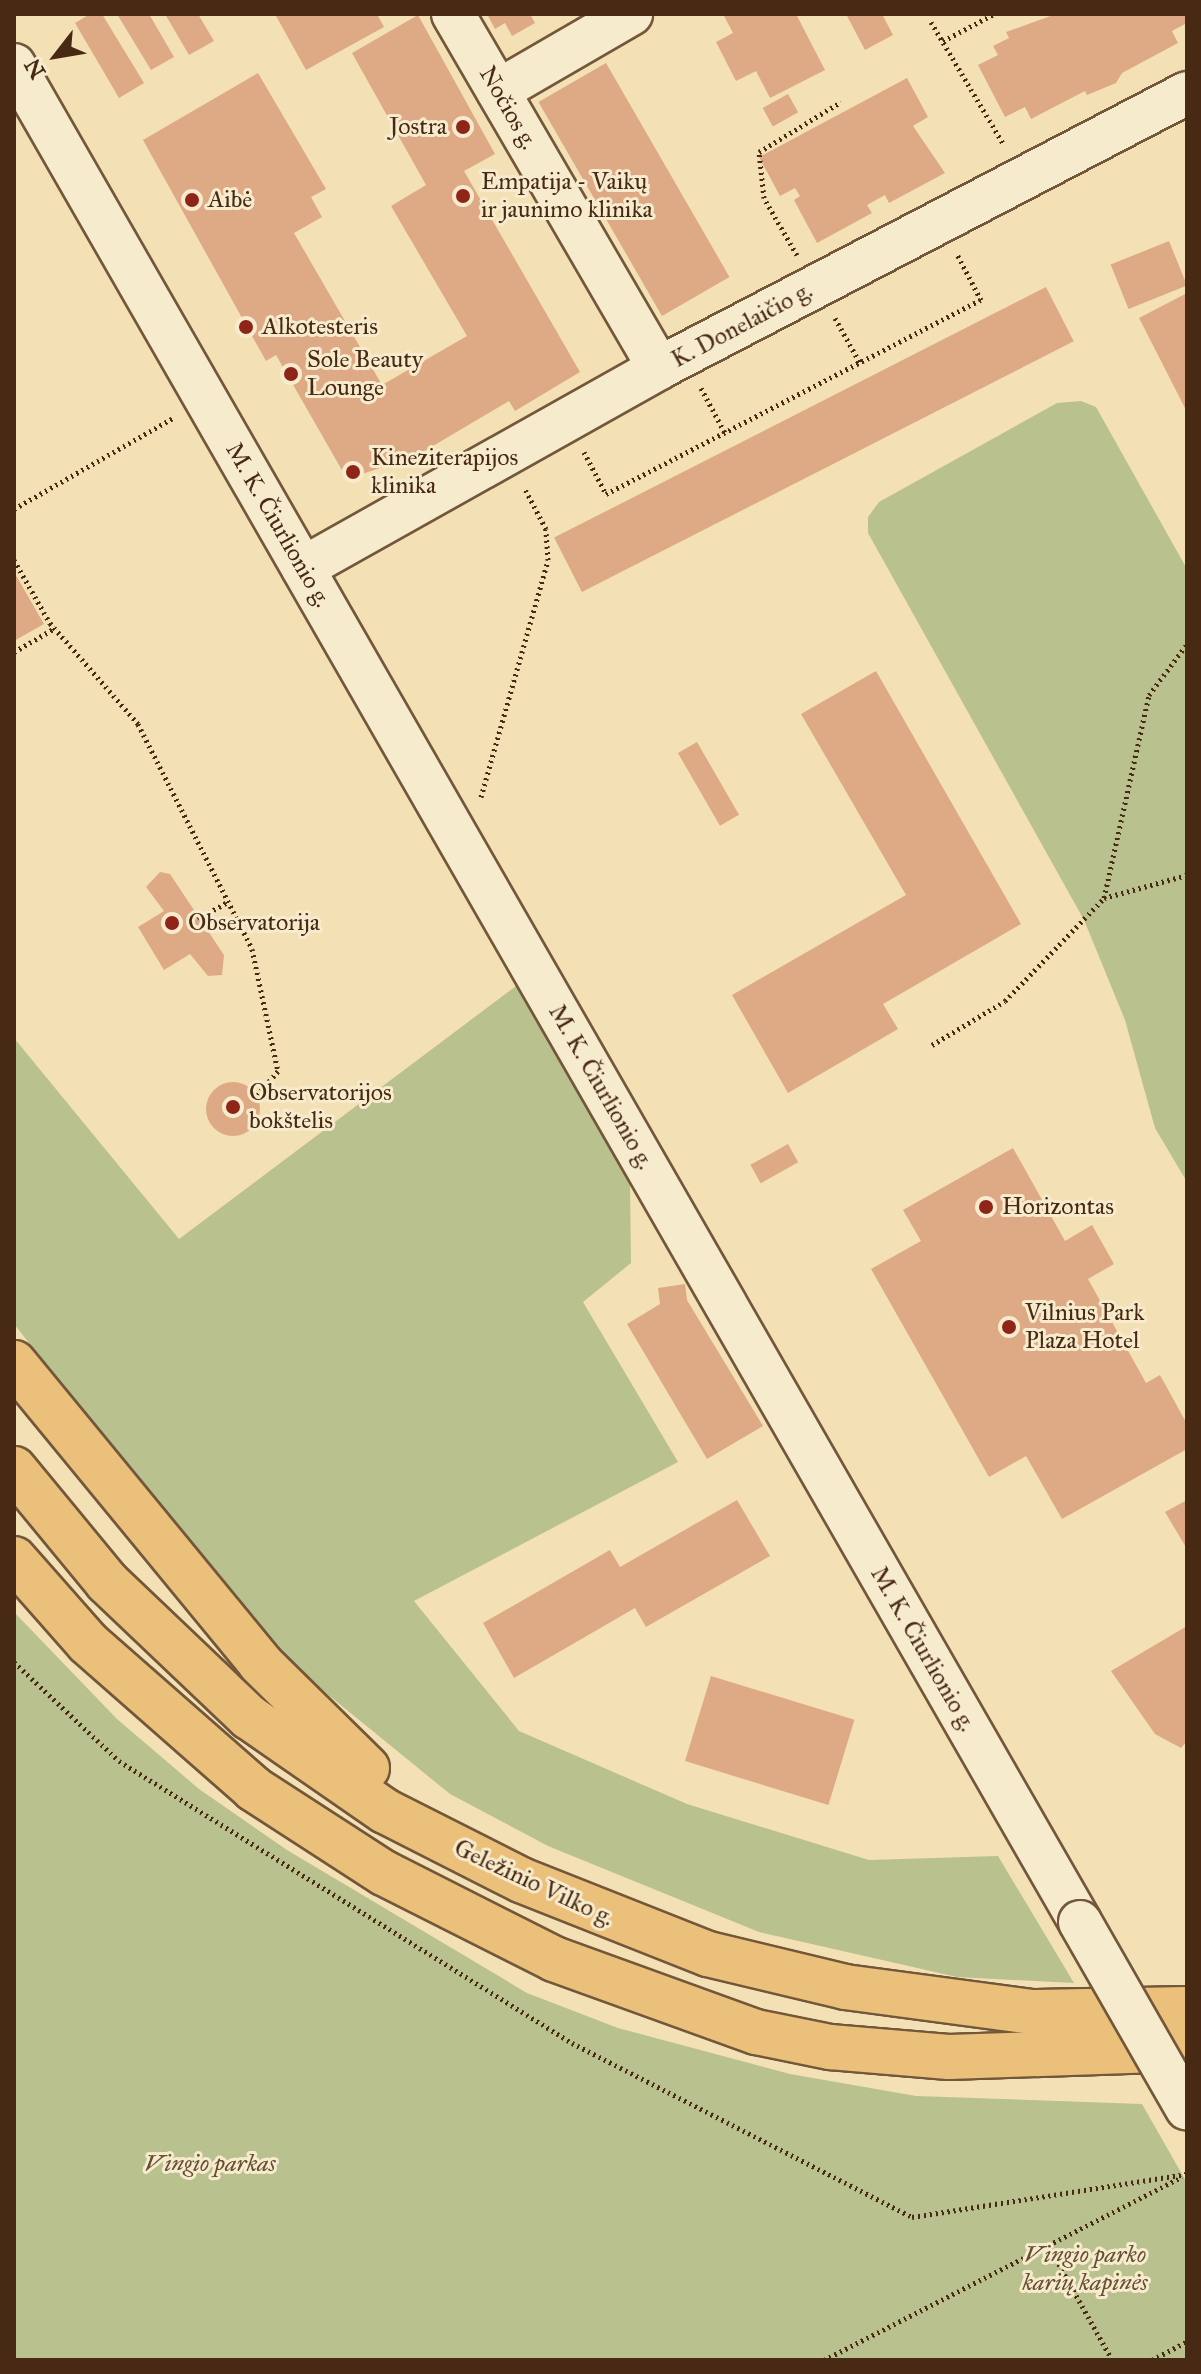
<!DOCTYPE html>
<meta charset="utf-8">
<style>
body{margin:0}
#map{position:relative;width:1201px;height:2374px;overflow:hidden;background:#f3e0b4;font-family:"IM FELL Great Primer",serif}
div>[style]{position:absolute}
.green>*{inset:0;background:#b9c28e}
.building>*{inset:0;background:#deaa85;transform-origin:0 0}
.round{border-radius:50%}
.path>*{height:5px;margin-top:-2.5px;transform-origin:0;background:repeating-linear-gradient(90deg,#482913 0 2px,transparent 0 6px)}
.roads{filter:drop-shadow(2px 0 #73573b) drop-shadow(-2px 0 #73573b) drop-shadow(0 2px #73573b) drop-shadow(0 -2px #73573b)}
.minor>*{height:42px;margin:-21px;padding:0 21px;transform-origin:21px;border-radius:21px;background:#f7ebce}
.highway>*{height:44px;margin:-22px;padding:0 22px;transform-origin:22px;border-radius:22px;background:#eac07a}
.bridges{filter:drop-shadow(2px 0 #73573b) drop-shadow(-2px 0 #73573b) drop-shadow(0 2px #73573b) drop-shadow(0 -2px #73573b)}
.minor-bridge>*{height:42px;margin:-21px;padding:0 21px;transform-origin:21px;border-radius:21px;background:#f7ebce}
.dots>*{width:22px;height:22px;translate:-50% -50%;box-sizing:border-box;border:4px solid #f7ebce;border-radius:50%}
span{translate:-50% -50%;white-space:nowrap;text-align:center;line-height:1.15;-webkit-text-stroke:6px #f7ebce;paint-order:stroke}
.street-label{font-size:24px;color:#482913}
.poi-label{font-size:24px;color:#482913}
.right{translate:-100% -50%;text-align:right}
.left{translate:0 -50%;text-align:left}
.park-label{font-size:24px;color:#644f32;font-style:italic}
.frame{position:absolute;inset:0;border:16px solid #482913;pointer-events:none}
.north{position:absolute;left:16px;top:16px;width:80px;height:80px;-webkit-text-stroke:6px #f7ebce;paint-order:stroke;rotate:239deg;font-size:22px;font-weight:700;line-height:32px;text-align:center;color:#482913}
.north::after{content:'';display:block;margin:auto;width:28px;height:36px;background:#482913;clip-path:polygon(50% 0,100% 100%,50% 72%,0 100%)}
</style>
<div id="map">
<div class="green">
<div style="clip-path:polygon(1081px 401px,1096px 407px,1187px 569px,1187px 1182px,1155px 1128px,1125px 1020px,1084px 920px,868px 533px,868px 517px,879px 502px,1057px 403px)"></div>
<div style="clip-path:polygon(516px 986px,630px 1183px,631px 1263px,583px 1302px,678px 1462px,414px 1601px,519px 1731px,687px 1804px,869px 1860px,998px 1856px,1074px 1983px,957px 1977px,759px 1932px,548px 1846px,450px 1794px,299px 1671px,234px 1602px,14px 1324px,14px 1038px,179px 1239px)"></div>
<div style="clip-path:polygon(14px 1612px,117px 1719px,199px 1789px,287px 1850px,527px 1993px,618px 2028px,790px 2074px,916px 2096px,1142px 2104px,1187px 2183px,1187px 2360px,14px 2360px)"></div>
</div>
<div class="building">
<div style="clip-path:polygon(90px 14px,102px 14px,144px 83px,119px 98px,75px 23px)"></div>
<div style="clip-path:polygon(117px 14px,149px 14px,174px 57px,151px 70px)"></div>
<div style="clip-path:polygon(165px 14px,198px 14px,214px 41px,189px 55px)"></div>
<div style="clip-path:polygon(275px 14px,377px 14px,384px 27px,306px 70px)"></div>
<div style="clip-path:polygon(487px 14px,530px 14px,535px 23px,512px 36px,505px 23px,495px 29px)"></div>
<div style="clip-path:polygon(723px 14px,796px 14px,825px 70px,770px 98px,756px 71px,736px 81px,716px 42px,733px 33px)"></div>
<div style="clip-path:polygon(846px 14px,882px 14px,893px 35px,865px 50px)"></div>
<div style="clip-path:polygon(1056px 14px,1187px 14px,1187px 23px,1172px 31px,1178px 43px,1122px 73px,1116px 83px,1087px 95px,1085px 91px,1031px 119px,1025px 107px,1005px 117px,978px 65px,998px 55px,993px 46px,1009px 38px,1006px 32px)"></div>
<div style="clip-path:polygon(418px 15px,495px 154px,464px 171px,580px 372px,515px 411px,509px 401px,416px 456px,347px 479px,276px 355px,266px 361px,143px 140px,258px 73px,326px 189px,311px 197px,322px 217px,294px 233px,382px 385px,467px 336px,391px 206px,426px 185px,352px 53px)"></div>
<div style="left:606px;top:63px;width:247px;height:78px;rotate:60deg"></div>
<div style="clip-path:polygon(907px 78px,928px 117px,913px 126px,945px 173px,889px 203px,885px 195px,867px 205px,872px 213px,817px 243px,794px 200px,800px 196px,795px 188px,780px 196px,759px 157px)"></div>
<div style="left:788px;top:94px;width:21px;height:29px;rotate:61deg"></div>
<div style="left:1169px;top:241px;width:48px;height:63px;rotate:68deg"></div>
<div style="left:1046px;top:287px;width:61px;height:552px;rotate:63deg"></div>
<div style="clip-path:polygon(1187px 293px,1187px 412px,1139px 318px)"></div>
<div style="clip-path:polygon(14px 572px,44px 624px,14px 641px)"></div>
<div style="clip-path:polygon(876px 671px,1021px 924px,883px 1004px,898px 1029px,788px 1093px,732px 995px,906px 895px,801px 714px)"></div>
<div style="left:697px;top:742px;width:84px;height:22px;rotate:60deg"></div>
<div style="clip-path:polygon(160px 872px,170px 874px,224px 955px,222px 975px,208px 976px,190px 954px,164px 970px,138px 927px,164px 911px,146px 887px)"></div>
<div class="round" style="left:206px;top:1082px;width:54px;height:54px"></div>
<div style="left:788px;top:1144px;width:21px;height:43px;rotate:61deg"></div>
<div style="clip-path:polygon(1013px 1148px,1065px 1241px,1092px 1225px,1114px 1264px,1088px 1279px,1146px 1383px,1160px 1375px,1187px 1424px,1187px 1449px,1062px 1519px,1026px 1456px,989px 1477px,871px 1269px,921px 1241px,903px 1210px)"></div>
<div style="clip-path:polygon(685px 1284px,687px 1300px,763px 1426px,707px 1459px,627px 1324px,660px 1304px,658px 1288px)"></div>
<div style="clip-path:polygon(737px 1500px,770px 1556px,646px 1627px,635px 1608px,514px 1678px,483px 1623px,610px 1550px,620px 1567px)"></div>
<div style="clip-path:polygon(1187px 1500px,1187px 1549px,1165px 1512px)"></div>
<div style="clip-path:polygon(1187px 1626px,1187px 1741px,1181px 1748px,1155px 1734px,1111px 1671px)"></div>
<div style="left:711px;top:1676px;width:150px;height:89px;rotate:17deg"></div>
</div>
<div class="path">
<div style="left:931px;top:22px;width:143px;rotate:59.3deg"></div>
<div style="left:943px;top:41px;width:58px;rotate:-27.9deg"></div>
<div style="left:797px;top:255px;width:66px;rotate:-120.1deg"></div>
<div style="left:764px;top:198px;width:46px;rotate:-96.2deg"></div>
<div style="left:759px;top:152px;width:96px;rotate:-31.4deg"></div>
<div style="left:835px;top:318px;width:51px;rotate:60.9deg"></div>
<div style="left:701px;top:388px;width:51px;rotate:61.9deg"></div>
<div style="left:584px;top:452px;width:47px;rotate:62.4deg"></div>
<div style="left:606px;top:494px;width:422px;rotate:-27.4deg"></div>
<div style="left:981px;top:300px;width:52px;rotate:-117.6deg"></div>
<div style="left:14px;top:509px;width:183px;rotate:-29.8deg"></div>
<div style="left:14px;top:560px;width:73px;rotate:60.3deg"></div>
<div style="left:50px;top:623px;width:134px;rotate:48.9deg"></div>
<div style="left:138px;top:724px;width:252px;rotate:63.1deg"></div>
<div style="left:252px;top:949px;width:125px;rotate:78deg"></div>
<div style="left:278px;top:1071px;width:32px;rotate:131deg"></div>
<div style="left:14px;top:652px;width:48px;rotate:-30.3deg"></div>
<div style="left:481px;top:797px;width:246px;rotate:-74.2deg"></div>
<div style="left:548px;top:560px;width:31px;rotate:-94deg"></div>
<div style="left:546px;top:529px;width:45px;rotate:-117.7deg"></div>
<div style="left:1104px;top:898px;width:208px;rotate:-77.5deg"></div>
<div style="left:1149px;top:695px;width:64px;rotate:-53.3deg"></div>
<div style="left:198px;top:919px;width:34px;rotate:-30deg"></div>
<div style="left:932px;top:1045px;width:85px;rotate:-31.1deg"></div>
<div style="left:1005px;top:1001px;width:143px;rotate:-46.1deg"></div>
<div style="left:1104px;top:898px;width:86px;rotate:-15.5deg"></div>
<div style="left:14px;top:1662px;width:144px;rotate:43.3deg"></div>
<div style="left:119px;top:1761px;width:534px;rotate:31.9deg"></div>
<div style="left:572px;top:2043px;width:382px;rotate:27.1deg"></div>
<div style="left:912px;top:2217px;width:278px;rotate:-8.9deg"></div>
<div style="left:1047px;top:2243px;width:134px;rotate:60.9deg"></div>
<div style="left:824px;top:2360px;width:402px;rotate:-27.1deg"></div>
<div style="left:1152px;top:2360px;width:40px;rotate:-28deg"></div>
</div>
<div class="roads">
<div class="minor">
<div style="left:453px;top:14px;width:410px;rotate:59.8deg"></div>
<div style="left:14px;top:65px;width:2141px;rotate:60.14deg"></div>
<div style="left:498px;top:91px;width:154px;rotate:-30.1deg"></div>
<div style="left:303px;top:568px;width:408px;rotate:-29.3deg"></div>
<div style="left:659px;top:368px;width:595px;rotate:-27.51deg"></div>
</div>
<div class="highway">
<div style="left:14px;top:1363px;width:388px;rotate:50.6deg"></div>
<div style="left:260px;top:1663px;width:150px;rotate:44.5deg"></div>
<div style="left:14px;top:1469px;width:146px;rotate:50.5deg"></div>
<div style="left:107px;top:1582px;width:196px;rotate:43.6deg"></div>
<div style="left:249px;top:1717px;width:165px;rotate:34.7deg"></div>
<div style="left:385px;top:1811px;width:153px;rotate:26.9deg"></div>
<div style="left:521px;top:1880px;width:201px;rotate:21.6deg"></div>
<div style="left:708px;top:1954px;width:141px;rotate:13.5deg"></div>
<div style="left:845px;top:1987px;width:189px;rotate:7.6deg"></div>
<div style="left:1032px;top:2012px;width:155px;rotate:-1.1deg"></div>
<div style="left:14px;top:1559px;width:112px;rotate:48.6deg"></div>
<div style="left:88px;top:1643px;width:221px;rotate:41.3deg"></div>
<div style="left:254px;top:1789px;width:155px;rotate:32.9deg"></div>
<div style="left:384px;top:1873px;width:191px;rotate:26.8deg"></div>
<div style="left:554px;top:1959px;width:215px;rotate:19.9deg"></div>
<div style="left:756px;top:2032px;width:76px;rotate:11.5deg"></div>
<div style="left:830px;top:2047px;width:119px;rotate:4.8deg"></div>
<div style="left:949px;top:2057px;width:238px;rotate:-1.9deg"></div>
</div>
</div>
<div class="bridges">
<div class="minor-bridge">
<div style="left:1080px;top:1922px;width:215px;rotate:60.2deg"></div>
</div>
</div>
<div class="dots">
<div style="left:463px;top:127px;background:#8f2418"></div>
<div style="left:463px;top:196px;background:#8f2418"></div>
<div style="left:192px;top:200px;background:#8f2418"></div>
<div style="left:246px;top:327px;background:#8f2418"></div>
<div style="left:291px;top:374px;background:#8f2418"></div>
<div style="left:353px;top:472px;background:#8f2418"></div>
<div style="left:172px;top:923px;background:#8f2418"></div>
<div style="left:233px;top:1107px;background:#8f2418"></div>
<div style="left:986px;top:1207px;background:#8f2418"></div>
<div style="left:1009px;top:1327px;background:#8f2418"></div>
</div>
<div class="street-label">
<span style="left:508px;top:108px;rotate:60deg">Nočios g.</span>
<span style="left:742px;top:325px;rotate:-28deg">K. Donelaičio g.</span>
<span style="left:278px;top:525px;rotate:60deg">M. K. Čiurlionio g.</span>
<span style="left:601px;top:1087px;rotate:60deg">M. K. Čiurlionio g.</span>
<span style="left:923px;top:1649px;rotate:60deg">M. K. Čiurlionio g.</span>
<span style="left:534px;top:1883px;rotate:25deg">Geležinio Vilko g.</span>
</div>
<div class="poi-label">
<span class="right" style="left:447px;top:127px">Jostra</span>
<span class="left" style="left:481px;top:196px">Empatija - Vaikų<br>ir jaunimo klinika</span>
<span class="left" style="left:208px;top:200px">Aibė</span>
<span class="left" style="left:262px;top:327px">Alkotesteris</span>
<span class="left" style="left:307px;top:374px">Sole Beauty<br>Lounge</span>
<span class="left" style="left:371px;top:472px">Kineziterapijos<br>klinika</span>
<span class="left" style="left:188px;top:923px">Observatorija</span>
<span class="left" style="left:249px;top:1107px">Observatorijos<br>bokštelis</span>
<span class="left" style="left:1002px;top:1207px">Horizontas</span>
<span class="left" style="left:1025px;top:1327px">Vilnius Park<br>Plaza Hotel</span>
</div>
<div class="park-label">
<span style="left:210px;top:2164px">Vingio parkas</span>
<span style="left:1085px;top:2269px">Vingio parko<br>karių kapinės</span>
</div>
<div class="frame"></div>
<div class="north">N</div>
</div>
